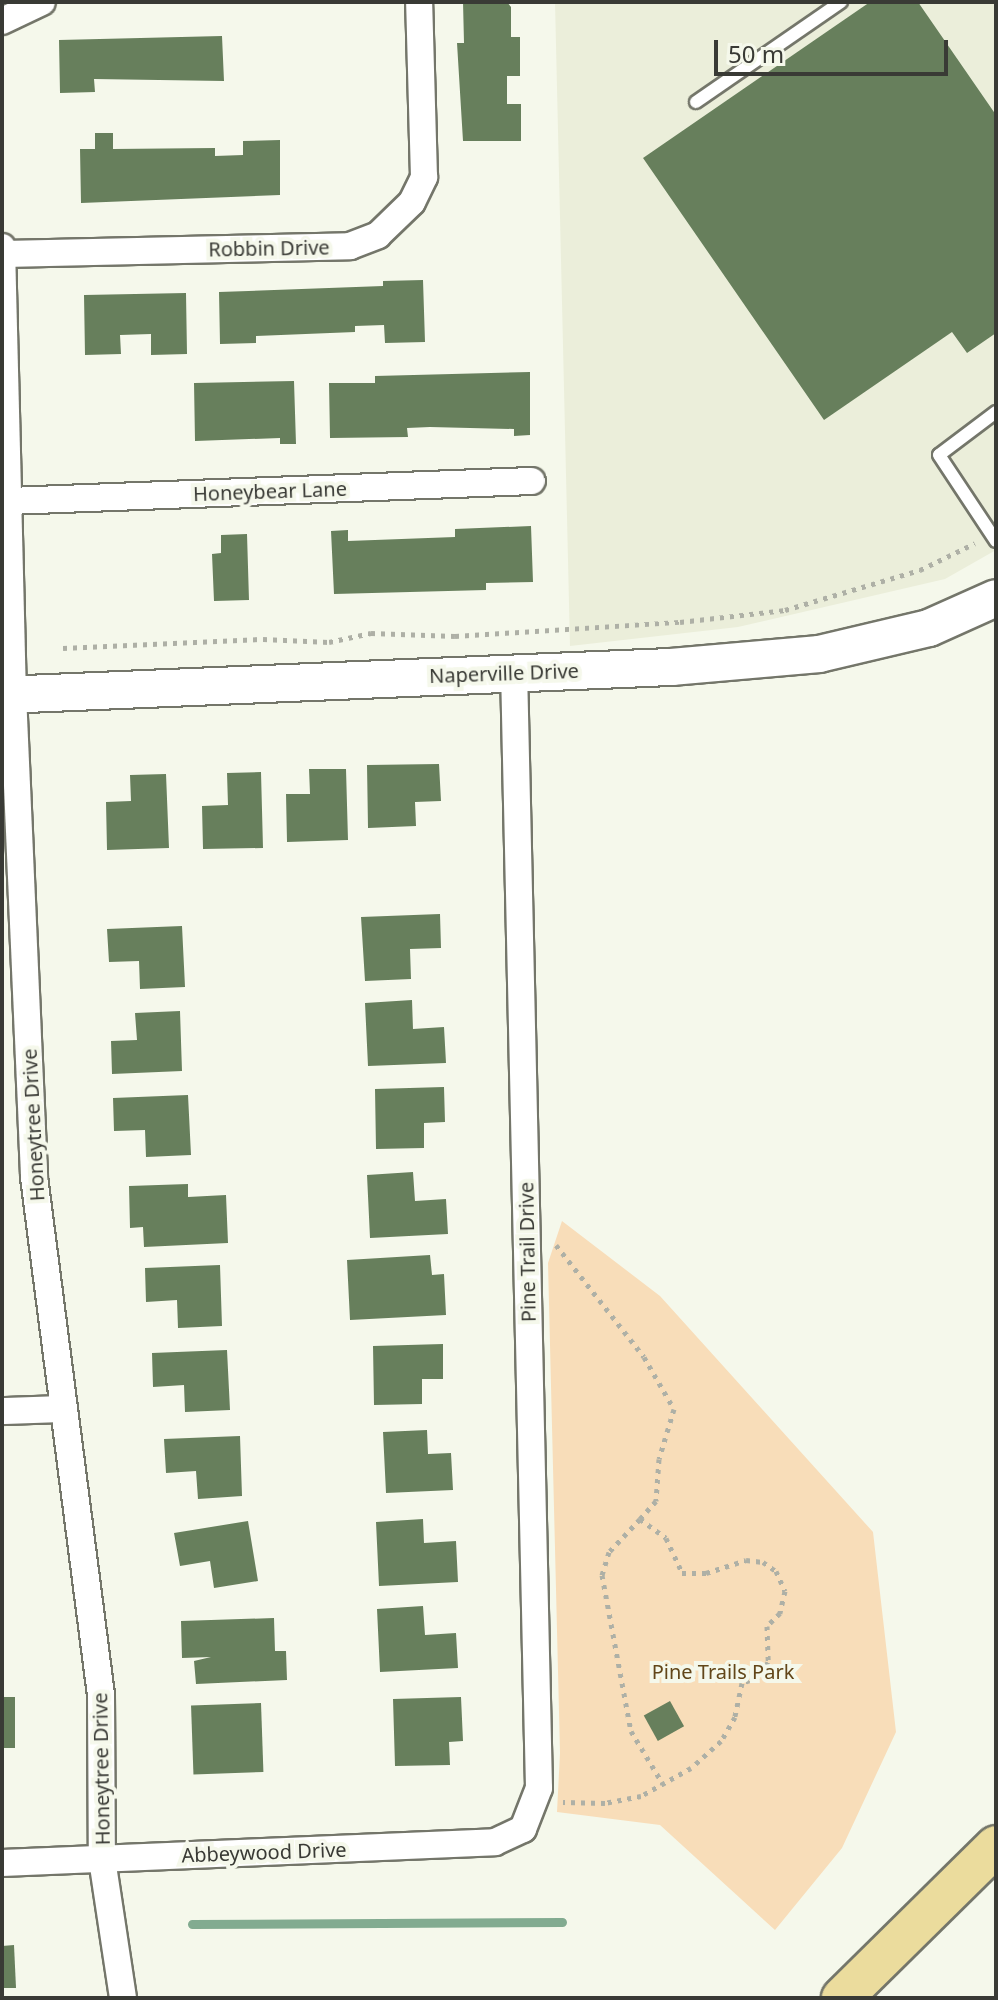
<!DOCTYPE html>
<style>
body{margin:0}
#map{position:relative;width:998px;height:2000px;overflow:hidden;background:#f5f8eb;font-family:"Noto Sans",sans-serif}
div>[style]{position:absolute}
.built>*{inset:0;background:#ebeeda}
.green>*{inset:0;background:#f8ddb9}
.stream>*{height:9px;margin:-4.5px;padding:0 4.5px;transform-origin:4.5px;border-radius:4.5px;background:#82ab90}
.building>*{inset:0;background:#677f5c;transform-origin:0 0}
.path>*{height:5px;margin-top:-2.5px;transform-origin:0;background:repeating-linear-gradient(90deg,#aeb0a6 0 4px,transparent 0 10px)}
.roads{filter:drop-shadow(2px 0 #74766a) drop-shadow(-2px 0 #74766a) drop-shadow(0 2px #74766a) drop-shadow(0 -2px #74766a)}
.lane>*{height:12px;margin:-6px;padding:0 6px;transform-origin:6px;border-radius:6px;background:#fff}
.street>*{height:26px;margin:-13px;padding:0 13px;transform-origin:13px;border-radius:13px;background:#fff}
.secondary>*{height:36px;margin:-18px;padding:0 18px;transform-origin:18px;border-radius:18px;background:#fff}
.primary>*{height:40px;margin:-20px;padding:0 20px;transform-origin:20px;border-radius:20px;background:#ebdc9d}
span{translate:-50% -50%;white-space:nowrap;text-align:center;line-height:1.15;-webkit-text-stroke:8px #f5f8eb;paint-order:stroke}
.street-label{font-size:20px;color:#393a35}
.park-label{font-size:20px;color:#624619}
.frame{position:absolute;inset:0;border:4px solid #393a35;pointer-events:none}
.scale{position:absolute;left:714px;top:40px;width:234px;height:36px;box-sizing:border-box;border:4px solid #393a35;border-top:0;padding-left:10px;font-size:24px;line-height:28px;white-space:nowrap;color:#393a35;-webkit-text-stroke:6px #f5f8eb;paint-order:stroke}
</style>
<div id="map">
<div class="built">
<div style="clip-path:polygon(555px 2px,996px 2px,996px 550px,945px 579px,738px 627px,570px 646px)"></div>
</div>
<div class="green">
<div style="clip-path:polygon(562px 1221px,660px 1296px,873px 1532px,896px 1732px,842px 1848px,775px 1930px,660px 1825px,557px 1812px,560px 1753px,548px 1263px)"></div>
</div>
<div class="stream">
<div style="left:192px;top:1924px;width:370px;rotate:-0.3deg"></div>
</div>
<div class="building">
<div style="clip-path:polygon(463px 2px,507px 2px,511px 7px,511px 37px,520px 37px,520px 76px,507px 76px,507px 104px,521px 104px,521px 141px,463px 141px,457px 43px,464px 43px)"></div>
<div style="clip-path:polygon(870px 2px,918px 2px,996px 115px,996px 333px,967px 353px,952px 332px,824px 420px,643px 158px)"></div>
<div style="clip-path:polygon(222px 36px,224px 81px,94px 79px,95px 92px,60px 93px,59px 40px)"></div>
<div style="clip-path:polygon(95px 133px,113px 133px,113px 149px,215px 148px,215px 156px,243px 155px,243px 141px,280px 140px,280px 195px,81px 203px,80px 149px,95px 149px)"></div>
<div style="clip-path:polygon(423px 280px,425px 342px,385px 343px,384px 325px,355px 326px,355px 332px,256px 336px,256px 343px,220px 344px,219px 292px,383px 286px,383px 281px)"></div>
<div style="clip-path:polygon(186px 293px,187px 354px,151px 355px,151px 334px,120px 335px,121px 354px,85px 355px,84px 295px)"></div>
<div style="clip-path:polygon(530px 372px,530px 435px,514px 436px,514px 429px,430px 427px,407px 428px,408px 437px,330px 438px,329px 383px,375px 383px,375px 376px)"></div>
<div style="clip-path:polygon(294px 381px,296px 444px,280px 444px,280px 438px,195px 441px,194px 383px)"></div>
<div style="clip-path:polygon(531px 526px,533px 582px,486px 583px,486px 590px,334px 594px,331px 531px,348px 530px,348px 541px,455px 537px,455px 529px)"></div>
<div style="clip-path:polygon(247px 534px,249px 600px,214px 601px,212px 554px,221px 553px,221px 535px)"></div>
<div style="clip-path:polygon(439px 764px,441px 801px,415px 802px,416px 826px,368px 828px,367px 765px)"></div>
<div style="clip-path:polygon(309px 769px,346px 769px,348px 840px,287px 842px,286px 794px,310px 794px)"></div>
<div style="clip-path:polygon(261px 772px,263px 848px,203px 849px,202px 806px,228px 805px,227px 773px)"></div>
<div style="clip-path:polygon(166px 774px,169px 848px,107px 850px,106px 802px,131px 801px,130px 775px)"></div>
<div style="clip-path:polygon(440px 914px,441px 948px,410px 949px,411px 979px,365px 981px,361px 917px)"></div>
<div style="clip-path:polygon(182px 926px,185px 987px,140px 989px,139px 961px,109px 962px,107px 929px)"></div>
<div style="clip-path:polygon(412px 1000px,413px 1029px,444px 1027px,446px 1063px,368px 1066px,365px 1003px)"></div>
<div style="clip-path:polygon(180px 1011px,182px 1071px,112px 1074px,111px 1041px,137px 1040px,135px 1013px)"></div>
<div style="clip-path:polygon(444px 1087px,445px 1122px,424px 1123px,424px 1148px,376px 1149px,375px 1089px)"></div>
<div style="clip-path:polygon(188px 1095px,191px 1155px,146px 1157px,145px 1130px,114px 1131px,113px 1098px)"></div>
<div style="clip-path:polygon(413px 1172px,415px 1201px,446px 1199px,448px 1234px,370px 1238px,367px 1175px)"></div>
<div style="clip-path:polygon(188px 1184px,188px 1197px,226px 1195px,228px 1243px,144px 1247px,143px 1227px,130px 1228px,129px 1186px)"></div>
<div style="clip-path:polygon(430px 1255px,432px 1275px,444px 1274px,446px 1315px,350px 1320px,347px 1260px)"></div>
<div style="clip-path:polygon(220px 1265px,222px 1326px,178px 1328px,177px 1300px,146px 1302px,145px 1268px)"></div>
<div style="clip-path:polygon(443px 1344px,443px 1379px,422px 1379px,422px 1404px,374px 1405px,373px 1346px)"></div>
<div style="clip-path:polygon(227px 1350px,230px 1410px,185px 1412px,184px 1385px,153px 1387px,152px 1353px)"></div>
<div style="clip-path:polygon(427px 1430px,428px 1454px,451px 1453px,453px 1490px,386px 1493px,383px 1432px)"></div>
<div style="clip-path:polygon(240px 1436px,242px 1496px,198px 1499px,196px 1471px,166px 1473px,164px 1439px)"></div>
<div style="clip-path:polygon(423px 1519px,424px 1543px,456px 1541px,458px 1582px,379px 1586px,376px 1522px)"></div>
<div style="clip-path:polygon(248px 1521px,258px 1581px,214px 1588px,210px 1561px,180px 1566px,174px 1533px)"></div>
<div style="clip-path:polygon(423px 1606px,425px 1635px,456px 1633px,458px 1668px,380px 1672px,377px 1609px)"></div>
<div style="clip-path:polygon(274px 1618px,275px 1651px,286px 1651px,287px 1680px,196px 1684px,194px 1661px,211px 1657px,182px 1658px,181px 1621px)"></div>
<div style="left:2px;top:1697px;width:13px;height:51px"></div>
<div style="clip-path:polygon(461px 1697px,463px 1741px,449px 1742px,450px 1765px,395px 1766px,393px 1699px)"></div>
<div style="left:670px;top:1701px;width:29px;height:30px;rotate:61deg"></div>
<div style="left:261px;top:1703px;width:69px;height:70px;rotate:88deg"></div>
<div style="clip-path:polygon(14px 1945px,16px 1988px,2px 1988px,2px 1946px)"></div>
</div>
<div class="path">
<div style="left:63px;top:648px;width:200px;rotate:-2.6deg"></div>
<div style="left:263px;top:639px;width:66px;rotate:2.6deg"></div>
<div style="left:329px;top:642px;width:43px;rotate:-12.1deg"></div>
<div style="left:371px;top:633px;width:84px;rotate:2deg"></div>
<div style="left:455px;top:636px;width:225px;rotate:-3.6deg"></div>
<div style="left:680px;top:622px;width:106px;rotate:-6.5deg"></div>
<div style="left:785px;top:610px;width:141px;rotate:-16.5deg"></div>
<div style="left:920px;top:570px;width:61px;rotate:-26.1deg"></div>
<div style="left:556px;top:1245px;width:142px;rotate:51.8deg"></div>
<div style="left:644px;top:1357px;width:60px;rotate:60deg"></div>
<div style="left:674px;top:1409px;width:52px;rotate:106.7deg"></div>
<div style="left:659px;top:1459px;width:42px;rotate:94.1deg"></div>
<div style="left:656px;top:1501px;width:24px;rotate:132deg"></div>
<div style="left:640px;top:1519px;width:32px;rotate:36deg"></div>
<div style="left:666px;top:1538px;width:38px;rotate:65deg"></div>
<div style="left:682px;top:1573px;width:24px"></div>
<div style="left:706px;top:1573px;width:42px;rotate:-18deg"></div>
<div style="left:746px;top:1560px;width:17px;rotate:7deg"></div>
<div style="left:763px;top:1562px;width:16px;rotate:35deg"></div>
<div style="left:776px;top:1571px;width:22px;rotate:66deg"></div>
<div style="left:785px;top:1591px;width:23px;rotate:103deg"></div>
<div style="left:780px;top:1613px;width:18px;rotate:135deg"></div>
<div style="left:767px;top:1626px;width:36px;rotate:88deg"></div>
<div style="left:768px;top:1662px;width:17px;rotate:121deg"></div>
<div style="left:759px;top:1677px;width:18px;rotate:161deg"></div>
<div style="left:742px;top:1683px;width:35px;rotate:102deg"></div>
<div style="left:735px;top:1717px;width:28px;rotate:120deg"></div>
<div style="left:721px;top:1741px;width:40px;rotate:138deg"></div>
<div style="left:691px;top:1768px;width:57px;rotate:150.8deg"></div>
<div style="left:641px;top:1796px;width:37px;rotate:169deg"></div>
<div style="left:605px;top:1803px;width:42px;rotate:-178.6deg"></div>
<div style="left:640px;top:1519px;width:45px;rotate:133.2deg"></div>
<div style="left:609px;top:1552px;width:24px;rotate:107deg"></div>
<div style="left:602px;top:1575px;width:159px;rotate:79.5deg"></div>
<div style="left:631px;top:1731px;width:62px;rotate:58.9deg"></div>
</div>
<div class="roads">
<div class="lane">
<div style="left:696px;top:102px;width:176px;rotate:-34.6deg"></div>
<div style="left:996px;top:412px;width:71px;rotate:143deg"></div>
<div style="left:939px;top:455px;width:103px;rotate:56.5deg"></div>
</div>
<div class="street">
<div style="left:2px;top:21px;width:44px;rotate:-25.4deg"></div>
<div style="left:2px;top:247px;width:447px;rotate:88.6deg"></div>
<div style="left:13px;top:694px;width:483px;rotate:87.5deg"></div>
<div style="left:34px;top:1177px;width:522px;rotate:82.63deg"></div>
<div style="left:101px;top:1695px;width:164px;rotate:89.7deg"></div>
<div style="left:102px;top:1859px;width:141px;rotate:81.4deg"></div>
<div style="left:4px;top:254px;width:346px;rotate:-1.3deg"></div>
<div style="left:350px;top:246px;width:30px;rotate:-21deg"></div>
<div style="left:378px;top:235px;width:47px;rotate:-44.1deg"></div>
<div style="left:412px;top:202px;width:28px;rotate:-64deg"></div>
<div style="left:424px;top:177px;width:175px;rotate:-91.6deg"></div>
<div style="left:9px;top:501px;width:523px;rotate:-2.19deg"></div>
<div style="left:2px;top:1411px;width:61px;rotate:-1.9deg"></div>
<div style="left:2px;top:1863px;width:493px;rotate:-2.4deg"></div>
<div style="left:495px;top:1842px;width:31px;rotate:-25deg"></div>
<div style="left:523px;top:1829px;width:44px;rotate:-68.7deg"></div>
<div style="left:539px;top:1788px;width:1115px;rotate:-91.28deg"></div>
</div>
<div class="secondary">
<div style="left:2px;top:695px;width:670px;rotate:-2.4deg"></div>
<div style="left:671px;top:667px;width:149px;rotate:-5deg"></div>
<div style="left:819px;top:654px;width:113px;rotate:-13.3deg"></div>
<div style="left:929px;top:628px;width:73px;rotate:-24.1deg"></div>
</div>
<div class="primary">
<div style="left:842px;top:1998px;width:216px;rotate:-44.6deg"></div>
</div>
</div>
<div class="street-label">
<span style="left:269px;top:248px;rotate:-1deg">Robbin Drive</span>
<span style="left:270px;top:491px;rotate:-2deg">Honeybear Lane</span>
<span style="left:504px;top:673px;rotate:-2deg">Naperville Drive</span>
<span style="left:33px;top:1125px;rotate:-93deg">Honeytree Drive</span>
<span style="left:527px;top:1252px;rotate:-91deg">Pine Trail Drive</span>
<span style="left:101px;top:1769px;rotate:-91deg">Honeytree Drive</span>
<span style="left:264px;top:1852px;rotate:-2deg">Abbeywood Drive</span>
</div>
<div class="park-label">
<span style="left:723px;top:1671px">Pine Trails Park</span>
</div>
<div class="frame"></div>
<div class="scale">50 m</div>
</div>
